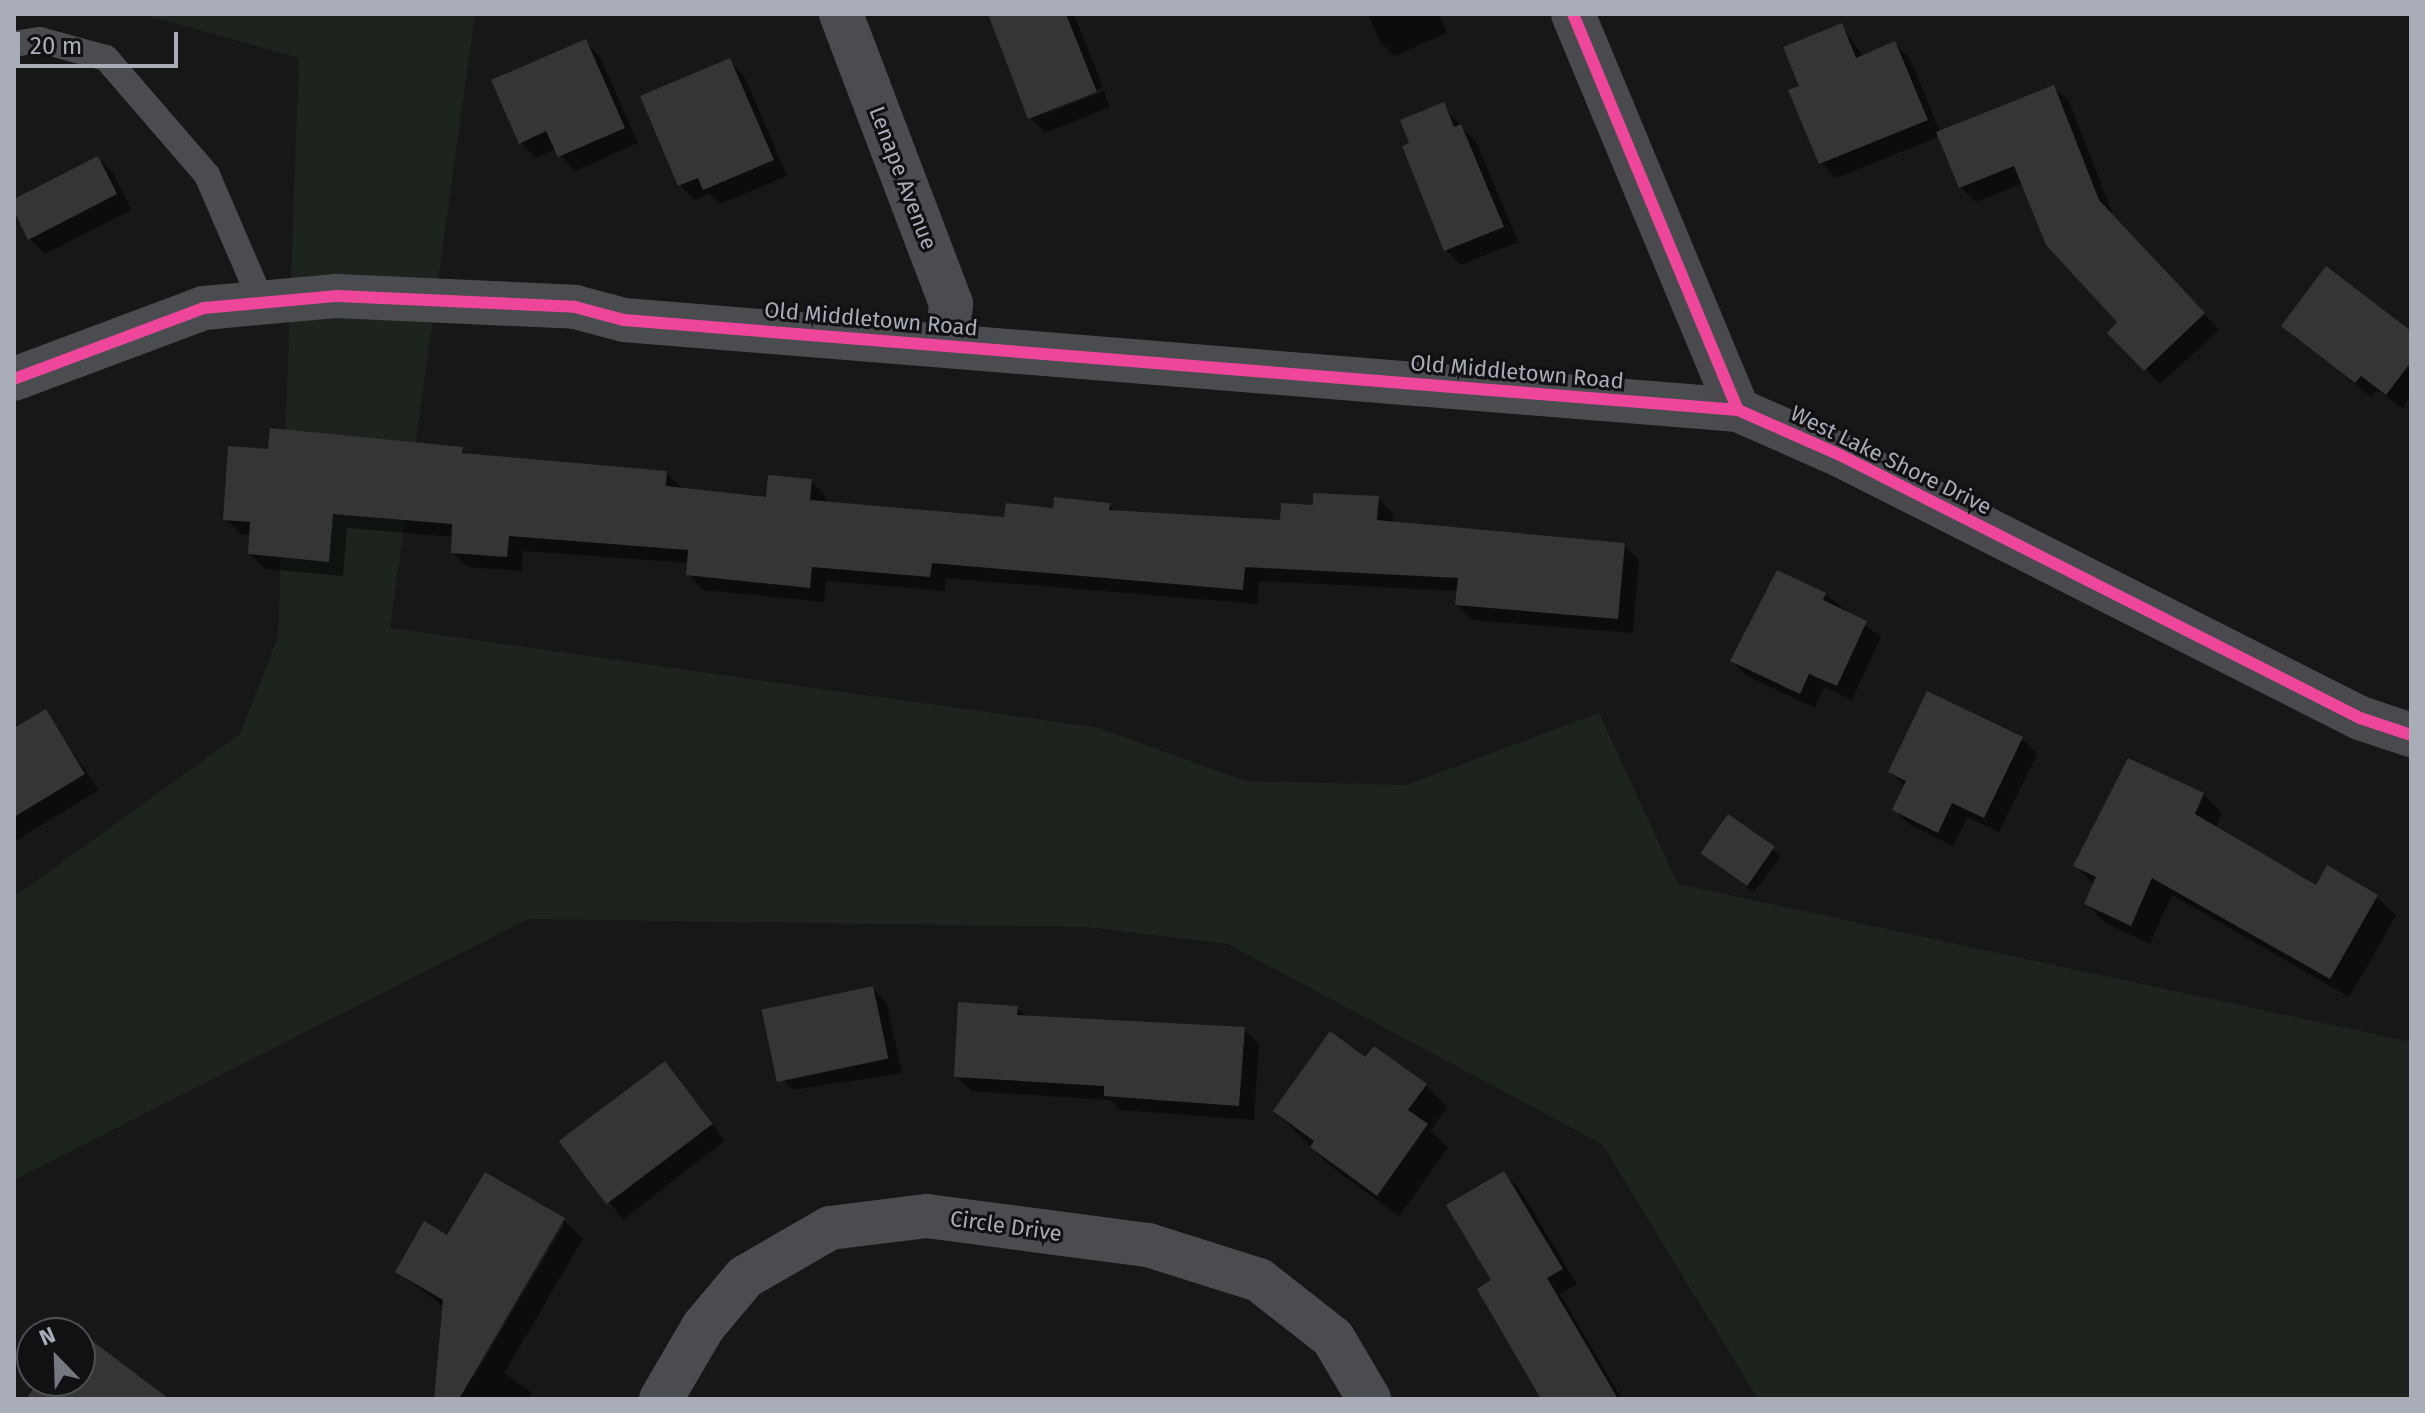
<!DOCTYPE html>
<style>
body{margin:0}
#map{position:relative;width:2425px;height:1413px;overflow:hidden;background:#171717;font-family:"Fira Sans",sans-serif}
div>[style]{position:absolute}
.green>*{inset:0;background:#1d241e}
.shadow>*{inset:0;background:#0007;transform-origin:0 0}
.building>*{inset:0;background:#353536;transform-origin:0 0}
.lane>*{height:26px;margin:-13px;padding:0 13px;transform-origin:13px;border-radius:13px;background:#4b4c50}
.street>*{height:44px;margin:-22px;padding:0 22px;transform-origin:22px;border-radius:22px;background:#4b4c50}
.secondary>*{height:44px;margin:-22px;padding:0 22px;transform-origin:22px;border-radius:22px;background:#4a4a4e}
.cycleway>*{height:12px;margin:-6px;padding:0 6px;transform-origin:6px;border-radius:6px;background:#ed469a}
span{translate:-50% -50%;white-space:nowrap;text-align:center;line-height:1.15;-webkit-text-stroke:6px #111113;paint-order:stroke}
.street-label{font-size:22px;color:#a8adb8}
.frame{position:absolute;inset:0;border:16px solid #a8adb8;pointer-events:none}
.north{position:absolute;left:16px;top:1317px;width:80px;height:80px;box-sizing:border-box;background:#111113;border:2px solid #4d4f55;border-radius:50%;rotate:337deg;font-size:22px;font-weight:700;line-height:32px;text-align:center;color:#a8adb8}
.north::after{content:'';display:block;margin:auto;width:28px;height:36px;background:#757880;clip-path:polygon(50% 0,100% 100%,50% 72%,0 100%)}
.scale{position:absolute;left:16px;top:32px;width:162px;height:36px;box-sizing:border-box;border:4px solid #a8adb8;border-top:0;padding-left:10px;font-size:24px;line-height:28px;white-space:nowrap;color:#a8adb8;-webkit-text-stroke:6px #111113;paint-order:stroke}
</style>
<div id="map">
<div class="green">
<div style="clip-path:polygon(142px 14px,475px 14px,390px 628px,1099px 728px,1245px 781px,1406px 785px,1599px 713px,1678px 884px,2411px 1042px,2411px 1399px,1758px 1399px,1602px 1144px,1228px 944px,1087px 927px,528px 919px,14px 1180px,14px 897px,240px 734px,278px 637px,299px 58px)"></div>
</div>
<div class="shadow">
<div style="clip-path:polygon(990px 14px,1074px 14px,1103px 87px,1035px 118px,1104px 91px,1110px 107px,1045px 133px,1030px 117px)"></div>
<div style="clip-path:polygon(1368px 14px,1439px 14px,1447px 33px,1394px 56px,1379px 40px)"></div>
<div style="clip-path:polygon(1842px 25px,1863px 57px,1895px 44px,1910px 59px,1940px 132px,2054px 87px,2069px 102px,2114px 217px,2219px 330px,2160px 384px,2110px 333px,2120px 323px,2023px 183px,1976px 202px,1960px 187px,1940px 136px,1836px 178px,1821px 163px,1801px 87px)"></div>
<div style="clip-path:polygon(585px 42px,600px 57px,638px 143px,575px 171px,555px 149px,536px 158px,521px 143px)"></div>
<div style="clip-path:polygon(729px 60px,744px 76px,787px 176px,720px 204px,709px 194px,695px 200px,680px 185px)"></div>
<div style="clip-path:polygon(1446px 110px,1476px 142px,1518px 242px,1461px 265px,1446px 250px)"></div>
<div style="clip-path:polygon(98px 158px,113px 173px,131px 210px,45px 254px,30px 239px,14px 201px)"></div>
<div style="clip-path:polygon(2283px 326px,2411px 338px,2411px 396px,2402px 408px,2377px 390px,2371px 397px)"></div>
<div style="clip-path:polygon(462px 449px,469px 456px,666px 473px,682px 488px,768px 499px,811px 481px,826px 496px,826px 504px,1006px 519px,1109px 505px,1117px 513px,1282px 522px,1315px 507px,1378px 498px,1393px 514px,1392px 523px,1624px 545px,1639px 560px,1633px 633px,1473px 620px,1457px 605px,1459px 591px,1259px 581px,1258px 604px,946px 578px,945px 591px,826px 581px,824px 602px,703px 590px,688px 574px,689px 563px,523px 551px,522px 571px,468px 567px,453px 552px,454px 537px,347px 528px,343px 576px,265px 569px,250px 554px,251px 535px,241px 534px,226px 519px,270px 451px)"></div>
<div style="clip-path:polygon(1825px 594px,1881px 637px,1852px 700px,1824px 687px,1815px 708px,1747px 676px,1732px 661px)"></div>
<div style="clip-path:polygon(45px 712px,99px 790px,14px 842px,14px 731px)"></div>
<div style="clip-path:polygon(2022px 739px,2037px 754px,1999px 832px,1967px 817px,1953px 846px,1910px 825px,1895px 810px,1906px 787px,1890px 772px)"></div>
<div style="clip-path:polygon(2203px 794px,2222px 813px,2215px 829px,2317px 888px,2328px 868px,2377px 897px,2396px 916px,2349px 997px,2172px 895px,2150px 944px,2105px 923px,2086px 904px,2095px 885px,2075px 866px)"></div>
<div style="left:1729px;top:817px;width:65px;height:45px;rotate:37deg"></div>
<div style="clip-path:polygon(872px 988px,887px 1004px,902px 1073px,793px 1090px,778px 1075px)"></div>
<div style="clip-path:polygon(1017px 1008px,1027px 1017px,1244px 1029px,1259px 1044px,1254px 1120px,1121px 1110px,1110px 1100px,971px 1091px,956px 1076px)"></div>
<div style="clip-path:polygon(1366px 1060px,1426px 1085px,1447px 1107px,1431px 1130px,1448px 1148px,1399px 1216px,1334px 1169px,1275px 1111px)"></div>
<div style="left:665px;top:1064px;width:97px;height:129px;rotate:52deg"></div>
<div style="clip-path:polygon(evenodd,485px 1174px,564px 1220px,583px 1239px,504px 1373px,531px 1392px,530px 1399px,436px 1399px,444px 1307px,397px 1272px,447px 1238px,485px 1174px,560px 1223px,565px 1223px,473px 1378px,470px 1376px,560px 1223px)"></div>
<div style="clip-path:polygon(1504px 1174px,1519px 1188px,1577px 1284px,1560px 1294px,1622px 1399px,1543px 1399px,1494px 1281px)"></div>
</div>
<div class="building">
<div style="clip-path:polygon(988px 14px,1066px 14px,1097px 92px,1028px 119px)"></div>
<div style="clip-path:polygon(1842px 23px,1856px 58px,1895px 41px,1928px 120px,1819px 164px,1788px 90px,1799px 86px,1783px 47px)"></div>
<div style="clip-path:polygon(586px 39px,625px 128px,558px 157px,546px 131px,519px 144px,491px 80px)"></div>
<div style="clip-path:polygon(730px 58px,774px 160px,703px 190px,698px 178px,678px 186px,640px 96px)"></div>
<div style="clip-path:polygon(2054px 85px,2099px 200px,2205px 313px,2144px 371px,2107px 333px,2117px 322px,2046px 245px,2014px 166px,1959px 188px,1936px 132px)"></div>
<div style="clip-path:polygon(1444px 102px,1454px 127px,1461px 124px,1504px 227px,1444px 251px,1402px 146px,1409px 143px,1400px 120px)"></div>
<div style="clip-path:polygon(98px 156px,117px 194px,28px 240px,14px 211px,14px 199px)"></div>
<div style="clip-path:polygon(2326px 266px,2411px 331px,2411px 362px,2386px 395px,2361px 376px,2355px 383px,2281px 326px)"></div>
<div style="clip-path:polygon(270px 428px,463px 447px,462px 453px,667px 471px,666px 486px,766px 497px,768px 475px,812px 479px,810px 500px,1004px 517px,1006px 503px,1053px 508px,1054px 497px,1110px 503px,1109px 510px,1280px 520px,1281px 503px,1313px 505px,1313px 493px,1379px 496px,1377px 520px,1625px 543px,1618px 619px,1455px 605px,1458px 578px,1245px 567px,1243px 590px,932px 563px,930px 577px,812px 567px,810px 588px,686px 575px,688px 550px,509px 536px,507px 557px,451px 553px,452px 524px,333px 514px,329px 562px,248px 554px,250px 522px,223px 520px,228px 446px,268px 449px)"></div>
<div style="clip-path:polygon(1777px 570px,1826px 593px,1823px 600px,1867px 621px,1837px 686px,1809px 674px,1800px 694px,1730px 661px)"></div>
<div style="clip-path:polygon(1927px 691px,2023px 737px,1984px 818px,1952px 803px,1938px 833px,1892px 810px,1906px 781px,1888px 772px)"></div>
<div style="clip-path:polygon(46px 709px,85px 774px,14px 817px,14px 728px)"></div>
<div style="clip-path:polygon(2128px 758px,2204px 793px,2195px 814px,2316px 885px,2327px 865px,2378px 895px,2330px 979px,2152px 878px,2131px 926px,2084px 904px,2096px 877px,2073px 866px)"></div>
<div style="left:1728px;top:814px;width:57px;height:48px;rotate:35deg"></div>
<div style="left:873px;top:986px;width:74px;height:114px;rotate:78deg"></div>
<div style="clip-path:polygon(958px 1002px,1018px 1006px,1017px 1015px,1245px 1027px,1239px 1106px,1104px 1096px,1104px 1086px,954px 1077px)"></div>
<div style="clip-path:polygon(1330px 1031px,1365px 1057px,1374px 1046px,1427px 1084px,1408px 1110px,1428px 1124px,1377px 1196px,1310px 1147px,1314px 1141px,1273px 1111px)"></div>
<div style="left:665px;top:1061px;width:79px;height:133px;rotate:53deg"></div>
<div style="clip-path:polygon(1504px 1171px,1563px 1269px,1547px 1278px,1618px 1399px,1541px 1399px,1477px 1289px,1491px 1280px,1446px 1205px)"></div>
<div style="clip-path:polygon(485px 1172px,565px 1218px,459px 1399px,434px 1399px,443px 1300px,395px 1272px,424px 1221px,447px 1235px)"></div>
<div style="clip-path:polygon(78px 1330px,169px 1399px,26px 1399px,39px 1381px,80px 1381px)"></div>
</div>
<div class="lane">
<div style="left:14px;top:44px;width:26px;rotate:-9deg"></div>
<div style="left:40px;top:40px;width:68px;rotate:15.3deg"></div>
<div style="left:106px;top:58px;width:155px;rotate:49.2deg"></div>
<div style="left:207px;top:175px;width:139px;rotate:66.7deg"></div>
</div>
<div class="street">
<div style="left:841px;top:14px;width:310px;rotate:69.2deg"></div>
<div style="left:951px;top:304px;width:41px;rotate:95.6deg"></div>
<div style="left:14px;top:379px;width:203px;rotate:-20.5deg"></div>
<div style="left:204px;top:308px;width:134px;rotate:-5.2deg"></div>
<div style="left:337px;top:296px;width:238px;rotate:2.6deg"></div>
<div style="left:575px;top:307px;width:51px;rotate:14.9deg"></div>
<div style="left:624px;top:320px;width:1118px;rotate:4.62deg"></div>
<div style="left:661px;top:1399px;width:83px;rotate:-59.7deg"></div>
<div style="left:703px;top:1327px;width:65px;rotate:-50deg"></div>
<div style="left:745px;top:1277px;width:98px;rotate:-30deg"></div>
<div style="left:830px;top:1228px;width:98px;rotate:-7.1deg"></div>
<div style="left:927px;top:1216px;width:223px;rotate:7.5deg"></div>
<div style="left:1148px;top:1245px;width:116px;rotate:17.5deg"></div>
<div style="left:1259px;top:1280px;width:94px;rotate:38.1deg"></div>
<div style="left:1333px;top:1338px;width:71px;rotate:59.5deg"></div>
</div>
<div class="secondary">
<div style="left:1573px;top:14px;width:429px;rotate:67.4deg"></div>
<div style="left:1738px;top:410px;width:111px;rotate:23.8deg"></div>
<div style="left:1840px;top:455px;width:583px;rotate:26.83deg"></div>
<div style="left:2360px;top:718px;width:54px;rotate:18.4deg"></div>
</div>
<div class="cycleway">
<div style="left:1573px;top:14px;width:429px;rotate:67.4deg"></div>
<div style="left:1738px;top:410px;width:111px;rotate:23.8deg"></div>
<div style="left:1840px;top:455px;width:583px;rotate:26.83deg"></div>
<div style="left:2360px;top:718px;width:54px;rotate:18.4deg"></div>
<div style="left:14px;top:379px;width:203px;rotate:-20.5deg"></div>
<div style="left:204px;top:308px;width:134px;rotate:-5.2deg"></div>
<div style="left:337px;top:296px;width:238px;rotate:2.6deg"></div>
<div style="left:575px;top:307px;width:51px;rotate:14.9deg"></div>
<div style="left:624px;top:320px;width:1118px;rotate:4.62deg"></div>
</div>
<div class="street-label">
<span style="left:903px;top:178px;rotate:69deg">Lenape Avenue</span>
<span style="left:871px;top:319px;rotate:5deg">Old Middletown Road</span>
<span style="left:1517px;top:372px;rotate:5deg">Old Middletown Road</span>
<span style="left:1891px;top:460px;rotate:26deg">West Lake Shore Drive</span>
<span style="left:1006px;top:1226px;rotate:8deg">Circle Drive</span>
</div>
<div class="frame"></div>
<div class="north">N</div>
<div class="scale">20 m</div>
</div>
